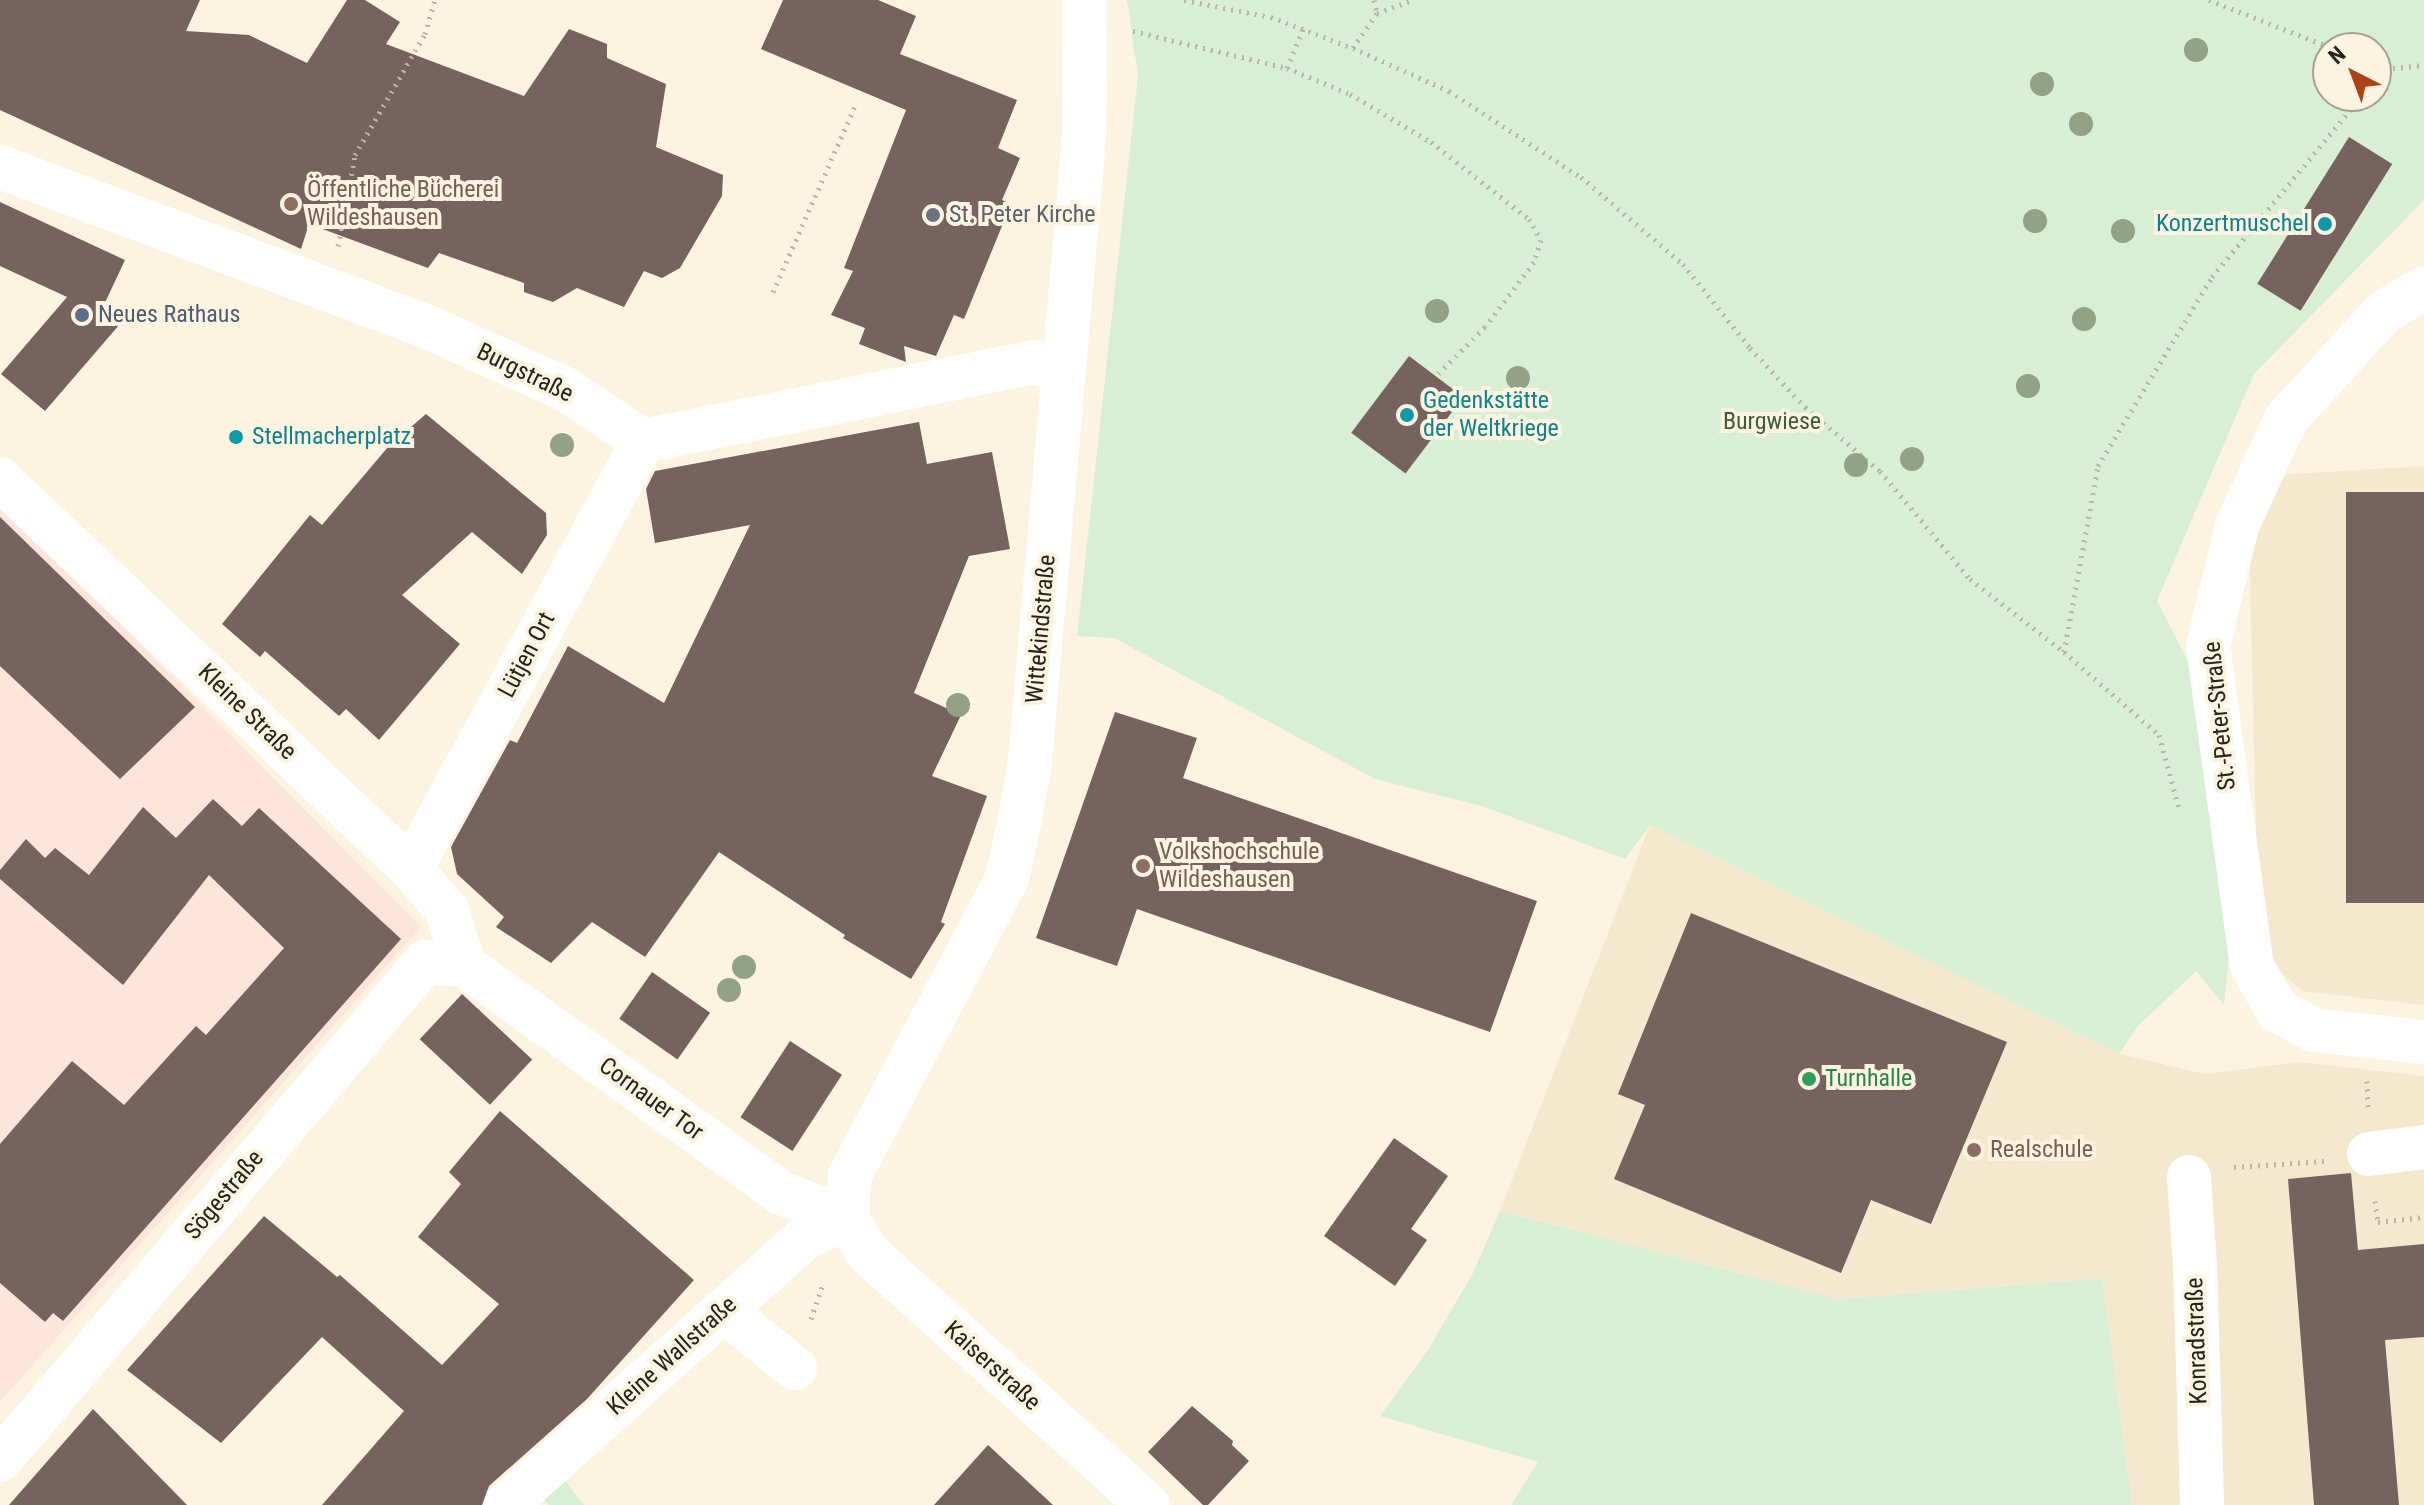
<!DOCTYPE html>
<meta charset="utf-8">
<style>
body{margin:0}
#map{position:relative;width:2424px;height:1505px;overflow:hidden;background:#fcf4e1;font-family:"Roboto Condensed",sans-serif}
div>[style]{position:absolute}
.commercial>*{inset:0;background:#fde5db}
.built>*{inset:0;background:#f4e9cf}
.green>*{inset:0;background:#d8eed5}
.building>*{inset:0;background:#76625e;transform-origin:0 0}
.path>*{height:5px;margin-top:-2.5px;transform-origin:0;background:repeating-linear-gradient(90deg,#bab4a5 0 2px,transparent 0 8px)}
.minor>*{height:44px;margin:-22px;padding:0 22px;transform-origin:22px;border-radius:22px;background:#fff}
.trees>*{width:24px;height:24px;margin:-12px;border-radius:50%;background:#93a284}
.dots>*{width:22px;height:22px;translate:-50% -50%;box-sizing:border-box;border:4px solid #fcf4e1;border-radius:50%}
span{translate:-50% -50%;white-space:nowrap;text-align:center;line-height:1.15;-webkit-text-stroke:8px #fcf4e1;paint-order:stroke}
.education-label{font-size:24px;color:#785e54}
.left{translate:0 -50%;text-align:left}
.worship-label{font-size:24px;color:#5b616d}
.culture-label{font-size:24px;color:#0d838f}
.right{translate:-100% -50%;text-align:right}
.service-label{font-size:24px;color:#4e5e75}
.street-label{font-size:24px;color:#27241d}
.park-label{font-size:24px;color:#3d5f38}
.leisure-label{font-size:24px;color:#27864d}
.north{position:absolute;left:2312px;top:32px;width:80px;height:80px;box-sizing:border-box;background:#fcf4e1;border:2px solid #a7a193;border-radius:50%;rotate:318deg;font-size:22px;font-weight:700;line-height:32px;text-align:center;color:#27241d}
.north::after{content:'';display:block;margin:auto;width:28px;height:36px;background:#aa4418;clip-path:polygon(50% 0,100% 100%,50% 72%,0 100%)}
</style>
<div id="map">
<div class="commercial">
<div style="clip-path:polygon(0 503px,421px 927px,0 1402px)"></div>
</div>
<div class="built">
<div style="clip-path:polygon(2424px 466px,2424px 1005px,2302px 991px,2269px 962px,2257px 873px,2249px 537px,2277px 475px)"></div>
<div style="clip-path:polygon(1650px 825px,2119px 1054px,2205px 1074px,2299px 1062px,2424px 1076px,2424px 1505px,2132px 1505px,2101px 1278px,1838px 1299px,1500px 1211px)"></div>
</div>
<div class="green">
<div style="clip-path:polygon(evenodd,1127px 0,2424px 0,2424px 200px,2254px 374px,2157px 601px,2197px 678px,2233px 919px,2224px 1005px,2196px 971px,2138px 1026px,2119px 1054px,1650px 825px,1625px 859px,1482px 806px,1375px 779px,1114px 638px,1077px 636px,1138px 76px,1127px 0,2328px 48px,2376px 48px,2376px 96px,2328px 96px,2328px 48px)"></div>
<div style="clip-path:polygon(1500px 1211px,1838px 1299px,2102px 1278px,2132px 1505px,1511px 1505px,1538px 1462px,1380px 1416px,1428px 1350px,1473px 1273px)"></div>
<div style="clip-path:polygon(565px 1480px,578px 1498px,585px 1505px,549px 1505px,544px 1500px)"></div>
</div>
<div class="building">
<div style="clip-path:polygon(0 0,200px 0,186px 31px,249px 35px,307px 63px,347px 0,365px 0,400px 22px,386px 44px,524px 96px,569px 29px,607px 44px,607px 58px,666px 84px,656px 147px,723px 175px,722px 196px,680px 268px,662px 278px,644px 271px,624px 307px,577px 288px,553px 302px,524px 292px,524px 283px,439px 253px,428px 268px,309px 224px,301px 249px,0 110px)"></div>
<div style="clip-path:polygon(783px 0,878px 0,916px 16px,900px 54px,1017px 100px,998px 148px,1020px 158px,1002px 200px,1011px 204px,964px 319px,954px 315px,936px 356px,904px 346px,906px 362px,859px 344px,865px 328px,831px 315px,853px 271px,844px 268px,906px 110px,761px 49px)"></div>
<div style="left:2349px;top:137px;width:51px;height:173px;rotate:32deg"></div>
<div style="clip-path:polygon(0 202px,125px 260px,103px 307px,120px 324px,45px 411px,1px 374px,67px 297px,0 266px)"></div>
<div style="left:1409px;top:356px;width:68px;height:96px;rotate:37deg"></div>
<div style="clip-path:polygon(426px 414px,546px 513px,547px 535px,522px 574px,472px 532px,402px 595px,460px 644px,379px 740px,346px 709px,339px 716px,265px 651px,260px 657px,222px 624px,310px 515px,322px 525px,388px 447px)"></div>
<div style="clip-path:polygon(919px 422px,927px 464px,992px 452px,1010px 549px,969px 556px,914px 693px,961px 715px,932px 776px,987px 796px,941px 922px,945px 924px,911px 979px,843px 938px,845px 935px,719px 852px,645px 957px,592px 922px,551px 963px,496px 927px,504px 917px,457px 874px,451px 847px,510px 740px,517px 743px,568px 646px,664px 703px,750px 525px,655px 543px,646px 489px,655px 471px)"></div>
<div style="left:2424px;top:492px;width:411px;height:78px;rotate:90deg"></div>
<div style="clip-path:polygon(0 517px,195px 707px,120px 779px,0 666px)"></div>
<div style="clip-path:polygon(1115px 712px,1197px 738px,1183px 778px,1537px 901px,1490px 1032px,1137px 909px,1117px 966px,1036px 938px)"></div>
<div style="clip-path:polygon(213px 799px,242px 826px,259px 808px,401px 939px,63px 1321px,53px 1313px,45px 1322px,0 1283px,0 1144px,72px 1061px,124px 1105px,196px 1026px,206px 1035px,284px 948px,209px 875px,123px 985px,0 879px,0 870px,26px 839px,45px 858px,55px 848px,89px 875px,143px 807px,176px 838px)"></div>
<div style="clip-path:polygon(1691px 913px,2007px 1042px,1931px 1224px,1871px 1200px,1841px 1273px,1614px 1179px,1645px 1105px,1618px 1094px)"></div>
<div style="left:652px;top:972px;width:71px;height:57px;rotate:35deg"></div>
<div style="left:462px;top:994px;width:96px;height:62px;rotate:43deg"></div>
<div style="left:790px;top:1041px;width:62px;height:91px;rotate:33deg"></div>
<div style="clip-path:polygon(500px 1111px,694px 1280px,587px 1399px,489px 1486px,482px 1505px,322px 1505px,404px 1411px,322px 1337px,221px 1443px,127px 1370px,264px 1216px,337px 1277px,340px 1275px,442px 1365px,499px 1304px,418px 1237px,461px 1184px,449px 1172px)"></div>
<div style="clip-path:polygon(1394px 1138px,1448px 1176px,1411px 1229px,1427px 1240px,1395px 1286px,1324px 1236px)"></div>
<div style="clip-path:polygon(2351px 1173px,2358px 1250px,2424px 1244px,2424px 1337px,2385px 1340px,2399px 1505px,2314px 1505px,2288px 1179px)"></div>
<div style="clip-path:polygon(1192px 1406px,1233px 1441px,1232px 1445px,1249px 1461px,1208px 1505px,1203px 1505px,1148px 1452px)"></div>
<div style="clip-path:polygon(93px 1409px,187px 1505px,9px 1505px)"></div>
<div style="clip-path:polygon(988px 1445px,1053px 1505px,934px 1505px)"></div>
</div>
<div class="path">
<div style="left:1184px;top:0;width:89px;rotate:11.1deg"></div>
<div style="left:1271px;top:17px;width:88px;rotate:20.7deg"></div>
<div style="left:1353px;top:48px;width:105px;rotate:24.1deg"></div>
<div style="left:1449px;top:91px;width:158px;rotate:33.1deg"></div>
<div style="left:1581px;top:177px;width:134px;rotate:40.5deg"></div>
<div style="left:1683px;top:264px;width:107px;rotate:51.4deg"></div>
<div style="left:1750px;top:348px;width:81px;rotate:47deg"></div>
<div style="left:1805px;top:407px;width:99px;rotate:40.5deg"></div>
<div style="left:1880px;top:471px;width:141px;rotate:50.2deg"></div>
<div style="left:1970px;top:579px;width:119px;rotate:37.8deg"></div>
<div style="left:2064px;top:652px;width:126px;rotate:41.1deg"></div>
<div style="left:2159px;top:735px;width:76px;rotate:74.7deg"></div>
<div style="left:1374px;top:0;width:13px;rotate:77deg"></div>
<div style="left:2209px;top:0;width:132px;rotate:21.3deg"></div>
<div style="left:1133px;top:31px;width:158px;rotate:13.5deg"></div>
<div style="left:1287px;top:68px;width:68px;rotate:22.4deg"></div>
<div style="left:1350px;top:94px;width:94px;rotate:30.7deg"></div>
<div style="left:1431px;top:142px;width:125px;rotate:38.2deg"></div>
<div style="left:1529px;top:219px;width:24px;rotate:60deg"></div>
<div style="left:1541px;top:240px;width:23px;rotate:108deg"></div>
<div style="left:1534px;top:262px;width:81px;rotate:127deg"></div>
<div style="left:1485px;top:327px;width:69px;rotate:135deg"></div>
<div style="left:1353px;top:48px;width:42px;rotate:-55.6deg"></div>
<div style="left:1377px;top:13px;width:38px;rotate:-20deg"></div>
<div style="left:2376px;top:65px;width:10px;rotate:24deg"></div>
<div style="left:2385px;top:69px;width:39px;rotate:-6deg"></div>
<div style="left:1287px;top:68px;width:44px;rotate:-67.5deg"></div>
<div style="left:2376px;top:79px;width:13px;rotate:-48deg"></div>
<div style="left:338px;top:246px;width:93px;rotate:-79.4deg"></div>
<div style="left:355px;top:155px;width:140px;rotate:-60deg"></div>
<div style="left:425px;top:34px;width:35px;rotate:-74deg"></div>
<div style="left:773px;top:292px;width:206px;rotate:-66.2deg"></div>
<div style="left:2064px;top:652px;width:189px;rotate:-79.6deg"></div>
<div style="left:2098px;top:466px;width:221px;rotate:-58.9deg"></div>
<div style="left:2212px;top:277px;width:235px;rotate:-50.4deg"></div>
<div style="left:2367px;top:1081px;width:26px;rotate:88deg"></div>
<div style="left:2234px;top:1167px;width:90px;rotate:-3.8deg"></div>
<div style="left:2375px;top:1201px;width:21px;rotate:82deg"></div>
<div style="left:2378px;top:1222px;width:46px;rotate:-6.2deg"></div>
<div style="left:811px;top:1319px;width:34px;rotate:-71deg"></div>
</div>
<div class="minor">
<div style="left:0;top:167px;width:454px;rotate:20.5deg"></div>
<div style="left:425px;top:326px;width:154px;rotate:24.2deg"></div>
<div style="left:565px;top:389px;width:94px;rotate:33.7deg"></div>
<div style="left:643px;top:441px;width:400px;rotate:-11.4deg"></div>
<div style="left:1035px;top:362px;width:28px;rotate:17deg"></div>
<div style="left:2424px;top:288px;width:47px;rotate:149deg"></div>
<div style="left:2384px;top:312px;width:145px;rotate:132.5deg"></div>
<div style="left:2286px;top:419px;width:118px;rotate:114.6deg"></div>
<div style="left:2237px;top:526px;width:123px;rotate:103.6deg"></div>
<div style="left:2208px;top:646px;width:323px;rotate:82.2deg"></div>
<div style="left:2252px;top:966px;width:52px;rotate:60deg"></div>
<div style="left:2278px;top:1011px;width:40px;rotate:28deg"></div>
<div style="left:2313px;top:1030px;width:112px;rotate:6.2deg"></div>
<div style="left:0;top:479px;width:567px;rotate:43.5deg"></div>
<div style="left:411px;top:869px;width:55px;rotate:48.7deg"></div>
<div style="left:447px;top:910px;width:58px;rotate:72.8deg"></div>
<div style="left:411px;top:869px;width:487px;rotate:-61.5deg"></div>
<div style="left:464px;top:965px;width:390px;rotate:35.7deg"></div>
<div style="left:781px;top:1193px;width:70px;rotate:21deg"></div>
<div style="left:2369px;top:1154px;width:55px;rotate:-7.3deg"></div>
<div style="left:2189px;top:1177px;width:88px;rotate:86.1deg"></div>
<div style="left:2195px;top:1265px;width:240px;rotate:88.3deg"></div>
<div style="left:846px;top:1218px;width:43px;rotate:-84.7deg"></div>
<div style="left:850px;top:1175px;width:335px;rotate:-62.1deg"></div>
<div style="left:1007px;top:879px;width:61px;rotate:-77.8deg"></div>
<div style="left:1020px;top:819px;width:59px;rotate:-80.2deg"></div>
<div style="left:1030px;top:761px;width:625px;rotate:-85.05deg"></div>
<div style="left:1084px;top:138px;width:138px;rotate:-89.6deg"></div>
<div style="left:846px;top:1218px;width:41px;rotate:57.8deg"></div>
<div style="left:868px;top:1253px;width:377px;rotate:42deg"></div>
<div style="left:724px;top:1311px;width:91px;rotate:38.8deg"></div>
<div style="left:0;top:1460px;width:655px;rotate:-49.52deg"></div>
<div style="left:425px;top:962px;width:39px;rotate:4deg"></div>
<div style="left:506px;top:1505px;width:399px;rotate:-41.8deg"></div>
<div style="left:803px;top:1239px;width:48px;rotate:-26deg"></div>
</div>
<div class="trees">
<div style="left:2196px;top:50px"></div>
<div style="left:2042px;top:84px"></div>
<div style="left:2081px;top:124px"></div>
<div style="left:2035px;top:221px"></div>
<div style="left:2123px;top:231px"></div>
<div style="left:1437px;top:311px"></div>
<div style="left:2084px;top:319px"></div>
<div style="left:1518px;top:378px"></div>
<div style="left:2028px;top:386px"></div>
<div style="left:562px;top:445px"></div>
<div style="left:1912px;top:459px"></div>
<div style="left:1856px;top:465px"></div>
<div style="left:958px;top:705px"></div>
<div style="left:744px;top:967px"></div>
<div style="left:729px;top:990px"></div>
</div>
<div class="dots">
<div style="left:291px;top:204px;background:#8d6e63"></div>
<div style="left:933px;top:215px;background:#6b7280"></div>
<div style="left:2325px;top:224px;background:#0f9aa8"></div>
<div style="left:82px;top:315px;background:#5c6f8a"></div>
<div style="left:1407px;top:415px;background:#0f9aa8"></div>
<div style="left:236px;top:437px;background:#0f9aa8"></div>
<div style="left:1143px;top:866px;background:#8d6e63"></div>
<div style="left:1809px;top:1079px;background:#2e9e5b"></div>
<div style="left:1974px;top:1150px;background:#8d6e63"></div>
</div>
<div class="education-label">
<span class="left" style="left:307px;top:204px">Öffentliche Bücherei<br>Wildeshausen</span>
<span class="left" style="left:1159px;top:866px">Volkshochschule<br>Wildeshausen</span>
<span class="left" style="left:1990px;top:1150px">Realschule</span>
</div>
<div class="worship-label">
<span class="left" style="left:949px;top:215px">St. Peter Kirche</span>
</div>
<div class="culture-label">
<span class="right" style="left:2309px;top:224px">Konzertmuschel</span>
<span class="left" style="left:1423px;top:415px">Gedenkstätte<br>der Weltkriege</span>
<span class="left" style="left:252px;top:437px">Stellmacherplatz</span>
</div>
<div class="service-label">
<span class="left" style="left:98px;top:315px">Neues Rathaus</span>
</div>
<div class="street-label">
<span style="left:525px;top:373px;rotate:26deg">Burgstraße</span>
<span style="left:1041px;top:629px;rotate:-85deg">Wittekindstraße</span>
<span style="left:527px;top:655px;rotate:-62deg">Lütjen Ort</span>
<span style="left:247px;top:712px;rotate:44deg">Kleine Straße</span>
<span style="left:2220px;top:716px;rotate:-96deg">St.-Peter-Straße</span>
<span style="left:651px;top:1099px;rotate:36deg">Cornauer Tor</span>
<span style="left:224px;top:1195px;rotate:-50deg">Sögestraße</span>
<span style="left:2197px;top:1341px;rotate:-92deg">Konradstraße</span>
<span style="left:672px;top:1356px;rotate:-42deg">Kleine Wallstraße</span>
<span style="left:992px;top:1366px;rotate:42deg">Kaiserstraße</span>
</div>
<div class="park-label">
<span style="left:1772px;top:422px">Burgwiese</span>
</div>
<div class="leisure-label">
<span class="left" style="left:1825px;top:1079px">Turnhalle</span>
</div>
<div class="north">N</div>
</div>
